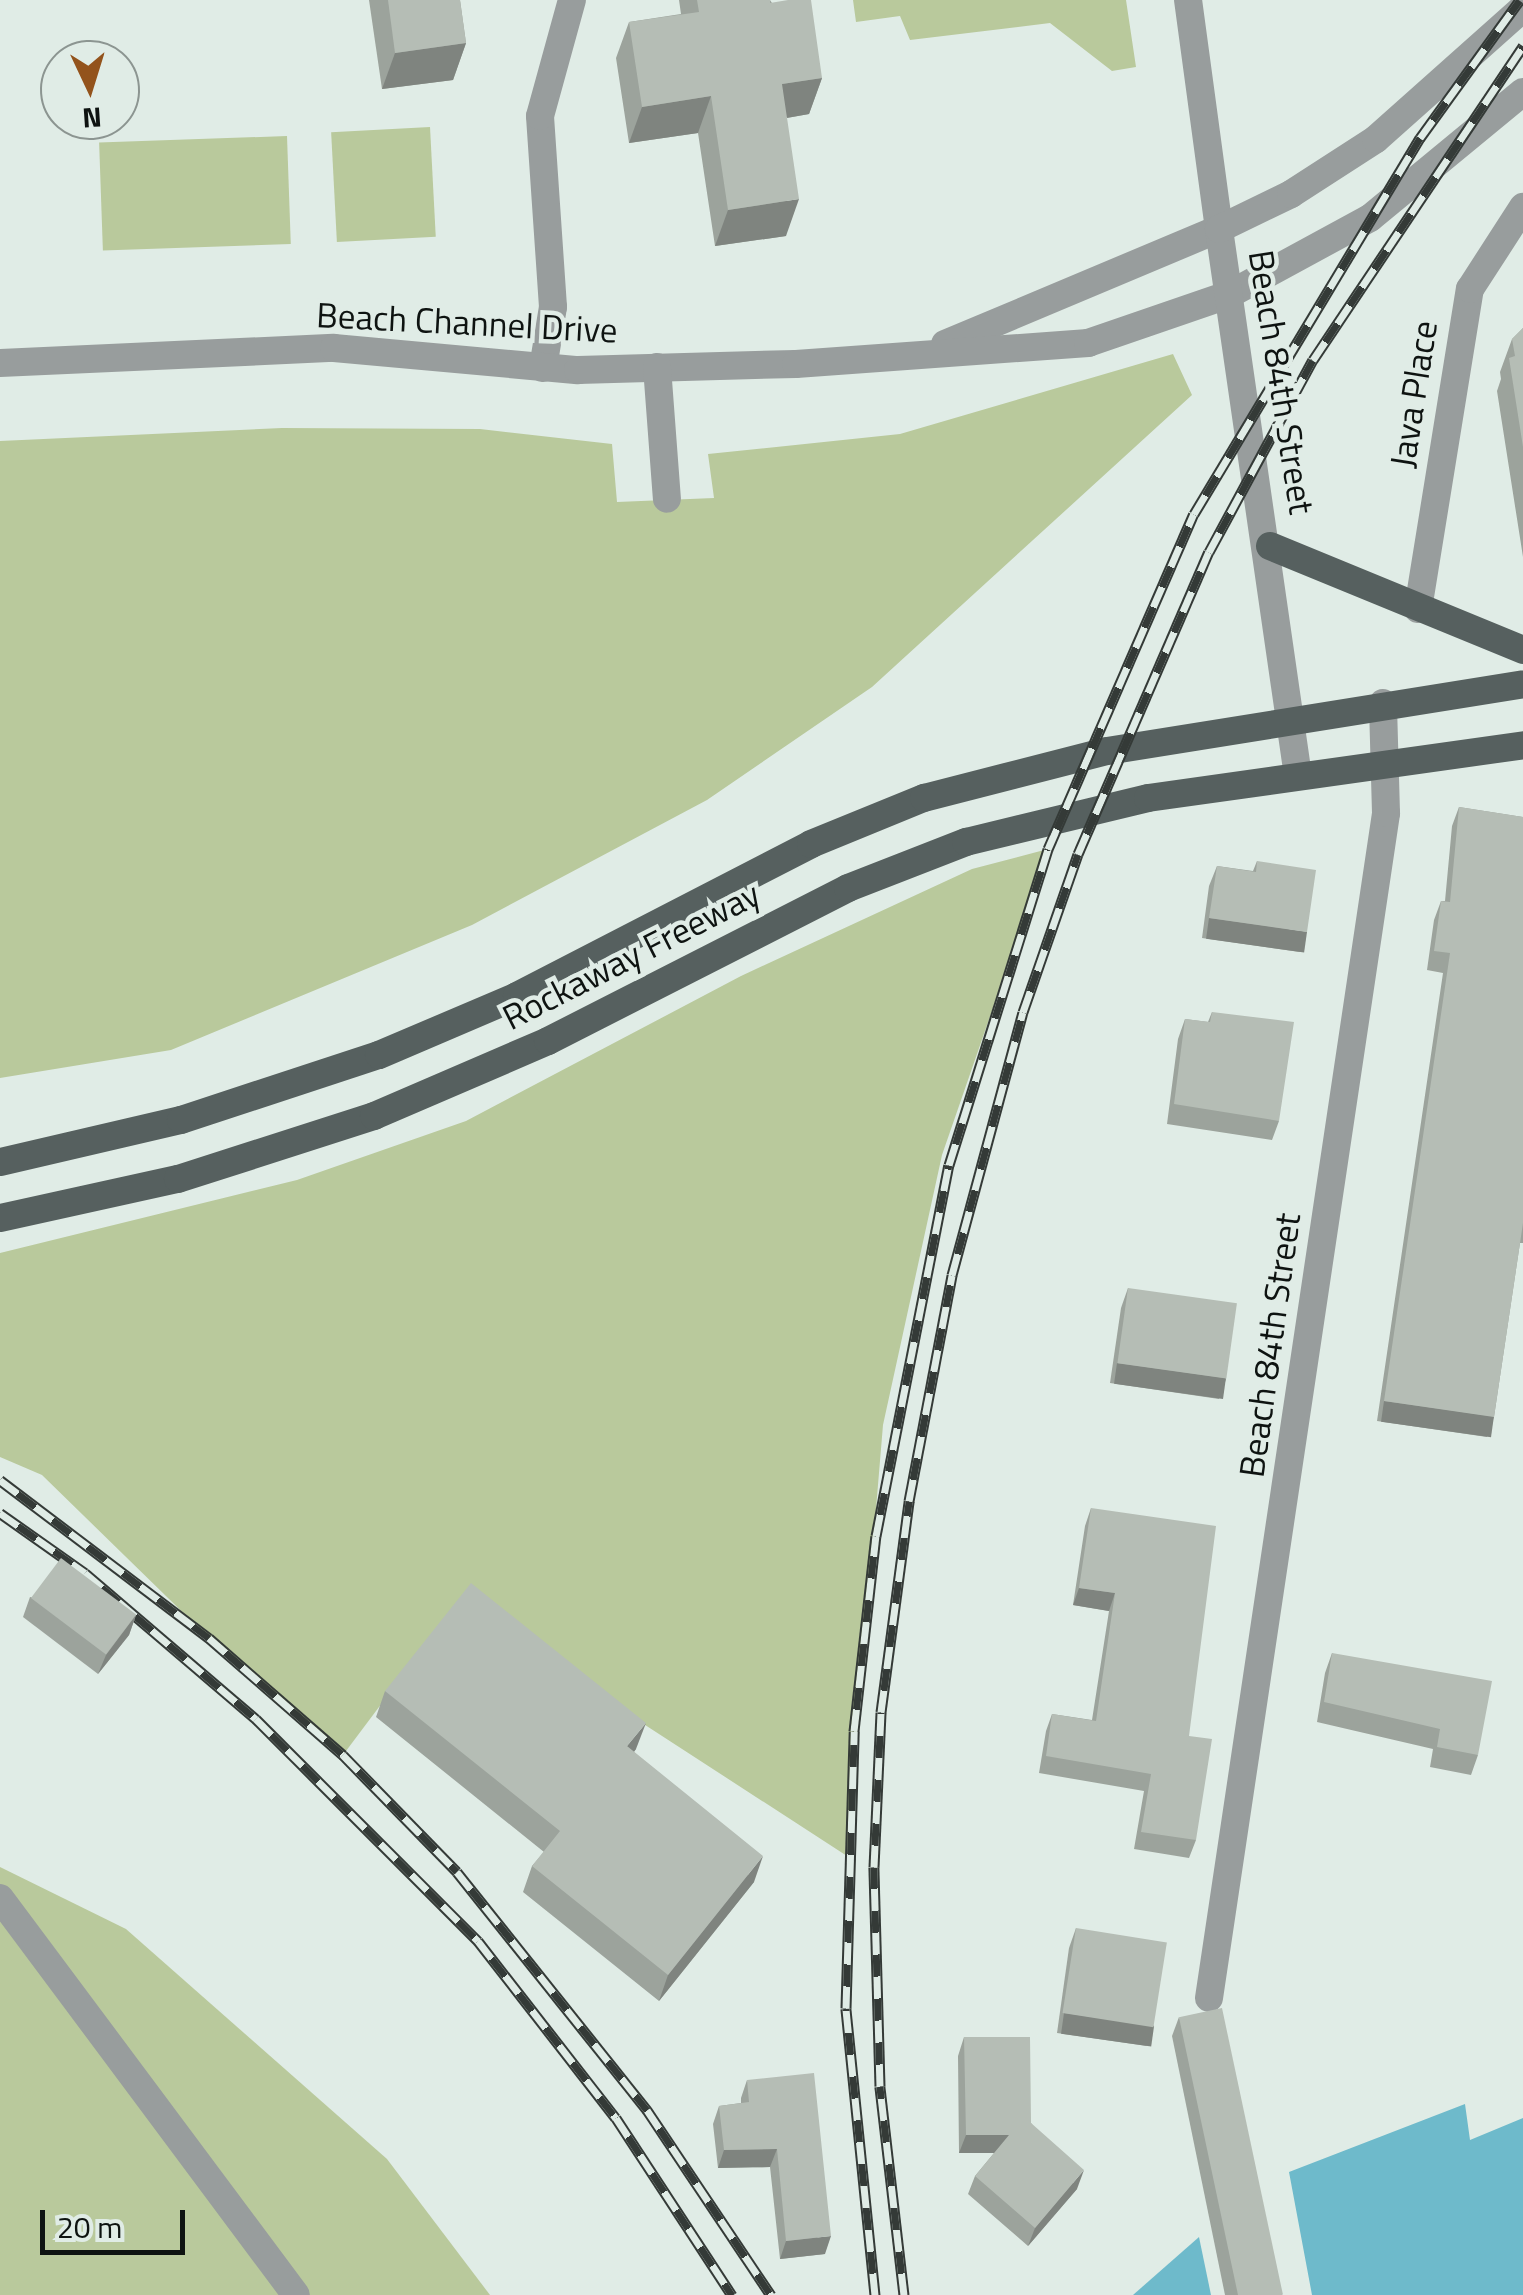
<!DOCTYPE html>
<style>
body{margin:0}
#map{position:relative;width:1523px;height:2295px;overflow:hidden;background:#e0ece6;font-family:"Titillium Web",sans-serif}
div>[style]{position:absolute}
.green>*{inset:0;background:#b9c99c;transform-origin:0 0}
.water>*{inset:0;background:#6ebacb}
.service>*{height:28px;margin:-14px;padding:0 14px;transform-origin:14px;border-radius:14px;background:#989d9d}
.minor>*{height:28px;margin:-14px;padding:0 14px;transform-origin:14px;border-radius:14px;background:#989d9d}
.tertiary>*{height:28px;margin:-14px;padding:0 14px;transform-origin:14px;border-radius:14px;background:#989d9d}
.primary>*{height:28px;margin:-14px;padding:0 14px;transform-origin:14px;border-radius:14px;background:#56605f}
.rail>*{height:11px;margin-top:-5.5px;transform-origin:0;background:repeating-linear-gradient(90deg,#e0ece6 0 22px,#343a37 0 44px);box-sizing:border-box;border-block:2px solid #343a37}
.wall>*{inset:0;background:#9ca39c}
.shaded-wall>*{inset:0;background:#7f847f;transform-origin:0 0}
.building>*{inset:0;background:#b5bdb5;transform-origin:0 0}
span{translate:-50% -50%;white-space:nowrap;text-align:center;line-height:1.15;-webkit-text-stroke:9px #e0ece6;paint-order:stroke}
.street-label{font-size:35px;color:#0e1311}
.north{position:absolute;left:40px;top:40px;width:100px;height:100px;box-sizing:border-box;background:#e0ece6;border:2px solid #8c9591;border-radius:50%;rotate:176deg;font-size:28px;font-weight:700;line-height:40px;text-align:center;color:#0e1311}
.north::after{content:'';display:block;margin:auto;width:35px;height:45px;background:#93531c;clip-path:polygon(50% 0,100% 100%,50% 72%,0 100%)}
.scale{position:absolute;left:40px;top:2210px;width:145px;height:45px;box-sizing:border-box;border:5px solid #0e1311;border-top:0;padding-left:12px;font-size:30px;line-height:35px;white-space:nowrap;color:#0e1311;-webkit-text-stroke:8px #e0ece6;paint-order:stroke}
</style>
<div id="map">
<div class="green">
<div style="clip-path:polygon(853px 0,1126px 0,1136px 67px,1112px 71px,1050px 23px,910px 40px,900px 16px,856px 22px)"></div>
<div style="left:430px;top:127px;width:110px;height:99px;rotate:87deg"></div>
<div style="left:287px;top:136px;width:108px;height:188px;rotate:88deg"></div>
<div style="clip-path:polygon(1173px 354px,1192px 395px,872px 687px,707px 800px,472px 925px,171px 1050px,0 1078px,0 441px,282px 428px,480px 429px,612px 444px,617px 502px,714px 498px,708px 454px,900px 434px)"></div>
<div style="clip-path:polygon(1048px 849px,942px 1155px,883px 1425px,847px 1856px,457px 1603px,343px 1755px,209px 1638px,42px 1475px,0 1457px,0 1253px,297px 1180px,466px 1121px,741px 976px,972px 869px)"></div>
<div style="clip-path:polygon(0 1867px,126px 1929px,387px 2159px,490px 2295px,0 2295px)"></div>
</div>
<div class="water">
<div style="clip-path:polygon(1465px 2104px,1470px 2140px,1523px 2118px,1523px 2295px,1312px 2295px,1289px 2172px)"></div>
<div style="clip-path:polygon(1199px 2237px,1211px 2295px,1133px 2295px)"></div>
</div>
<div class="service">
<div style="left:543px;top:368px;width:62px;rotate:-80.7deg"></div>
<div style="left:553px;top:307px;width:191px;rotate:-93.9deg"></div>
<div style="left:540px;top:116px;width:120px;rotate:-74.6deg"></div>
<div style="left:0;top:1898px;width:495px;rotate:53.3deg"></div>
</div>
<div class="minor">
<div style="left:945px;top:344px;width:297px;rotate:-22.8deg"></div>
<div style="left:1219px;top:229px;width:231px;rotate:-97.7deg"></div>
<div style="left:0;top:363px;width:334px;rotate:-2.6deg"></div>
<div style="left:334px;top:348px;width:245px;rotate:5.2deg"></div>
<div style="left:578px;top:370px;width:218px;rotate:-1.6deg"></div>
<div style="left:796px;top:364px;width:293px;rotate:-4.1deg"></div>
<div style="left:1088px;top:343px;width:150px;rotate:-19deg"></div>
<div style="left:657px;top:367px;width:132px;rotate:85.7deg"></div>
<div style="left:1418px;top:609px;width:324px;rotate:-80.8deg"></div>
<div style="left:1470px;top:289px;width:98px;rotate:-57.1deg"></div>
<div style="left:1209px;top:1998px;width:1198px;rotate:-81.5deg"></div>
<div style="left:1386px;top:813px;width:110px;rotate:-91.6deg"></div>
</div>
<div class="tertiary">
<div style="left:1230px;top:294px;width:159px;rotate:-28.5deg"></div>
<div style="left:1370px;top:218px;width:198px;rotate:-39.5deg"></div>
<div style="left:1298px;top:776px;width:553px;rotate:-98.22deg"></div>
<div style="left:1219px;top:229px;width:80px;rotate:-25.9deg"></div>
<div style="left:1291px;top:194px;width:101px;rotate:-32.9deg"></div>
<div style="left:1376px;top:139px;width:197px;rotate:-41.7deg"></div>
</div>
<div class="primary">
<div style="left:1270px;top:546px;width:274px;rotate:22.3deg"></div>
<div style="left:0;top:1162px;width:186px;rotate:-13.1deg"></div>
<div style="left:181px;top:1120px;width:208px;rotate:-18.2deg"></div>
<div style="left:379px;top:1055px;width:150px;rotate:-23.1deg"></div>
<div style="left:517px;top:996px;width:331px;rotate:-27.3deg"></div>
<div style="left:811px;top:844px;width:122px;rotate:-22.2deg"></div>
<div style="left:924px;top:798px;width:189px;rotate:-14.4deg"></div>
<div style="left:1107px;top:751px;width:421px;rotate:-9.1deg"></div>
<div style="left:0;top:1218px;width:182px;rotate:-12.4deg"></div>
<div style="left:178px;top:1179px;width:206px;rotate:-17.8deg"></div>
<div style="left:374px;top:1116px;width:189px;rotate:-23.3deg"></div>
<div style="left:548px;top:1041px;width:337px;rotate:-27deg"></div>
<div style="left:848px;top:888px;width:127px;rotate:-21.3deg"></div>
<div style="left:966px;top:842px;width:187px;rotate:-13.6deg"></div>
<div style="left:1148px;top:798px;width:379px;rotate:-8deg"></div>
</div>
<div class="rail">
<div style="left:0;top:1480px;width:262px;rotate:37.1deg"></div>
<div style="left:209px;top:1638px;width:178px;rotate:41.1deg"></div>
<div style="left:343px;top:1755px;width:163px;rotate:45.7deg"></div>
<div style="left:457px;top:1872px;width:305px;rotate:51.4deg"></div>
<div style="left:647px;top:2110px;width:223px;rotate:56.2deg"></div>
<div style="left:0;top:1513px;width:104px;rotate:35.2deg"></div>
<div style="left:85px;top:1573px;width:225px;rotate:40.5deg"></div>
<div style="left:256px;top:1719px;width:314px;rotate:45deg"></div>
<div style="left:478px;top:1941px;width:224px;rotate:52.1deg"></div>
<div style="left:616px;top:2118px;width:212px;rotate:56.8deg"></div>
<div style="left:875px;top:2295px;width:288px;rotate:-95.8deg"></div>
<div style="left:846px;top:2008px;width:277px;rotate:-88.3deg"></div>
<div style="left:854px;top:1731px;width:196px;rotate:-83.6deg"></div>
<div style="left:876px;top:1536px;width:378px;rotate:-78.9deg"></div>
<div style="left:949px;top:1165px;width:331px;rotate:-72.6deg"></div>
<div style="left:1048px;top:849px;width:365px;rotate:-66.5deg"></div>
<div style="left:1194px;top:514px;width:439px;rotate:-59deg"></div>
<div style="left:1420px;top:138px;width:170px;rotate:-54.1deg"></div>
<div style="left:904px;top:2295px;width:210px;rotate:-96.6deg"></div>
<div style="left:880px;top:2086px;width:219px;rotate:-91.6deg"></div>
<div style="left:874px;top:1867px;width:155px;rotate:-87.4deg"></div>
<div style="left:881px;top:1712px;width:213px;rotate:-82.4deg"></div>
<div style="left:909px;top:1501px;width:230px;rotate:-79.2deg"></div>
<div style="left:952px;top:1275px;width:272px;rotate:-74.9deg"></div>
<div style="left:1023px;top:1012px;width:167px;rotate:-70.8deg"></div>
<div style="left:1078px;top:854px;width:329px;rotate:-66.6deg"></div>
<div style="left:1209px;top:552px;width:218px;rotate:-61.6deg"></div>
<div style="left:1313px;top:360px;width:378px;rotate:-56.2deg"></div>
</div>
<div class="wall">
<div style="clip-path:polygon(369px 0,460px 0,466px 43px,453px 80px,382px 89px)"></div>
<div style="clip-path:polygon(679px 0,770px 0,822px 78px,809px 114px,787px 118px,786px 236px,715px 246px,698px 133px,629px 143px,616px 58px,629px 22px,681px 14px)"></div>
<div style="clip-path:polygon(1523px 328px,1523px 557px,1497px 391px,1501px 379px,1500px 372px,1512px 339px)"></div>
<div style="clip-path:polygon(1459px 807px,1523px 817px,1523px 1243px,1520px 1243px,1494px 1417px,1487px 1437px,1377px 1421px,1443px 973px,1427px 970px,1434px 920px,1441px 901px,1445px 901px,1452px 826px)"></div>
<div style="clip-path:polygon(1257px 861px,1300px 952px,1202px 938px,1209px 886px,1217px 866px,1253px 871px)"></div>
<div style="clip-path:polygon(1212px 1012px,1279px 1121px,1272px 1140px,1167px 1124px,1178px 1039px,1185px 1019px,1208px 1022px)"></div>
<div style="clip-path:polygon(1128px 1288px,1226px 1379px,1219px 1399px,1110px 1383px,1121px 1308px)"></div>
<div style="clip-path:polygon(1091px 1508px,1189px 1736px,1196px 1840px,1189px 1858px,1134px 1849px,1144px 1791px,1039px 1773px,1046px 1731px,1052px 1714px,1092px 1720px,1109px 1611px,1073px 1605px,1085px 1526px)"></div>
<div style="clip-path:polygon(30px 1597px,136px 1615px,129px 1635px,98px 1674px,23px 1617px)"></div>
<div style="clip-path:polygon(1332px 1653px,1478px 1755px,1471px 1775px,1430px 1767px,1433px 1749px,1317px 1722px,1325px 1673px)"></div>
<div style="clip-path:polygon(385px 1691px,636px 1749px,634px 1752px,754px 1882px,659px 2001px,523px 1892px,532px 1866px,544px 1852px,376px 1717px)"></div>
<div style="clip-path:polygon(1076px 1928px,1147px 2046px,1057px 2033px,1069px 1948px)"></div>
<div style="clip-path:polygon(1179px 2017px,1282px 2295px,1225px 2295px,1172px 2036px)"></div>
<div style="clip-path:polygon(964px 2037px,1031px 2123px,1077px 2189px,1028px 2246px,968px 2194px,975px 2176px,994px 2153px,959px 2153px,958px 2056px)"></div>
<div style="clip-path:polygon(747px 2080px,825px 2254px,780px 2259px,770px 2167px,718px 2168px,713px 2124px,719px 2106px,741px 2103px,741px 2098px)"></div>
</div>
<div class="shaded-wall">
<div style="clip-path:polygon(466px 43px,453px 80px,382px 89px,395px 53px)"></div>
<div style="clip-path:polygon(822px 78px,809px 114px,769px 121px,782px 84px)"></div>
<div style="clip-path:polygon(711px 96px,698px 133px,629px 143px,642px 107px)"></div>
<div style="clip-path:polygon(799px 199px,786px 236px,715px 246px,728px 210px)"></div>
<div style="left:1209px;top:918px;width:99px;height:21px;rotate:8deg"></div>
<div style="left:1117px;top:1363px;width:110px;height:21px;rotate:8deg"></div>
<div style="left:1384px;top:1401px;width:111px;height:21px;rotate:8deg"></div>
<div style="clip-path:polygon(1079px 1588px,1115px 1593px,1109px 1611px,1073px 1605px)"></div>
<div style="clip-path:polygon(136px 1615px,129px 1635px,98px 1674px,106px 1655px)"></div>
<div style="clip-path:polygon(646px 1723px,636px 1749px,618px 1772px,627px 1746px)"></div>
<div style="clip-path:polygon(763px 1856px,754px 1882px,659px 2001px,668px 1975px)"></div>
<div style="left:1064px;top:2013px;width:91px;height:21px;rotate:8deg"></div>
<div style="clip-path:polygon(966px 2135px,1009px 2135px,1003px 2153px,959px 2153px)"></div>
<div style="clip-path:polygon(777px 2149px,770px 2167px,718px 2168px,724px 2150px)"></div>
<div style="clip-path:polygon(1084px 2170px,1077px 2189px,1028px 2246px,1035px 2228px)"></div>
<div style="clip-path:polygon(831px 2236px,825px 2254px,780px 2259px,786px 2241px)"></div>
</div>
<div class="building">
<div style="clip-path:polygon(388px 0,460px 0,466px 43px,395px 53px)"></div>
<div style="clip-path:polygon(697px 0,770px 0,770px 3px,788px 0,811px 0,822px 78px,782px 84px,799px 199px,728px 210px,711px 96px,642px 107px,629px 22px,699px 12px)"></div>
<div style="clip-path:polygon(1523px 328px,1523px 447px,1509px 358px,1515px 356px,1512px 339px)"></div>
<div style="clip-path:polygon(1459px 807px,1523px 817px,1523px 1223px,1494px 1417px,1384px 1401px,1450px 953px,1434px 951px,1441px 901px,1450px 902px)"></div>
<div style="clip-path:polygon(1257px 861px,1316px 870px,1307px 932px,1209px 918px,1217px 866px,1256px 872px)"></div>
<div style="clip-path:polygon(1212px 1012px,1294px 1022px,1279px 1121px,1174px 1104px,1185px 1019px,1210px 1022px)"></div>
<div style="left:1128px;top:1288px;width:110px;height:76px;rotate:8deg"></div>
<div style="clip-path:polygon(1091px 1508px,1216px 1526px,1189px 1736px,1212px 1739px,1196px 1840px,1141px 1832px,1151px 1774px,1046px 1756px,1052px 1714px,1096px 1721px,1115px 1593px,1079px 1588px)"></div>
<div style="left:61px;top:1558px;width:94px;height:50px;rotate:37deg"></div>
<div style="clip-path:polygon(471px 1583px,646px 1723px,627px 1746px,763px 1856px,668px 1975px,532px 1866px,560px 1831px,385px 1691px)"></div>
<div style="clip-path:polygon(1332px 1653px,1492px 1681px,1478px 1755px,1437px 1747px,1440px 1729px,1324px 1702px)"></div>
<div style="left:1076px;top:1928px;width:92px;height:86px;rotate:9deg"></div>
<div style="left:1222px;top:2008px;width:293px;height:44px;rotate:78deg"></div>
<div style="clip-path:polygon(964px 2037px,1030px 2037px,1031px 2123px,1084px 2170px,1035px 2228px,975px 2176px,1009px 2135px,966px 2135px)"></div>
<div style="clip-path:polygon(814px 2073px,831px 2236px,786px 2241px,777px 2149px,724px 2150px,719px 2106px,749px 2102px,747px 2080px)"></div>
</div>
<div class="street-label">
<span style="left:467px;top:322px;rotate:3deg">Beach Channel Drive</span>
<span style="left:1282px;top:382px;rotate:81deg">Beach 84th Street</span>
<span style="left:1413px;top:394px;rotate:-81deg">Java Place</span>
<span style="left:631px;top:955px;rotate:-27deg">Rockaway Freeway</span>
<span style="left:1269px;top:1345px;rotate:-82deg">Beach 84th Street</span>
</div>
<div class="north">N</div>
<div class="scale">20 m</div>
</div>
